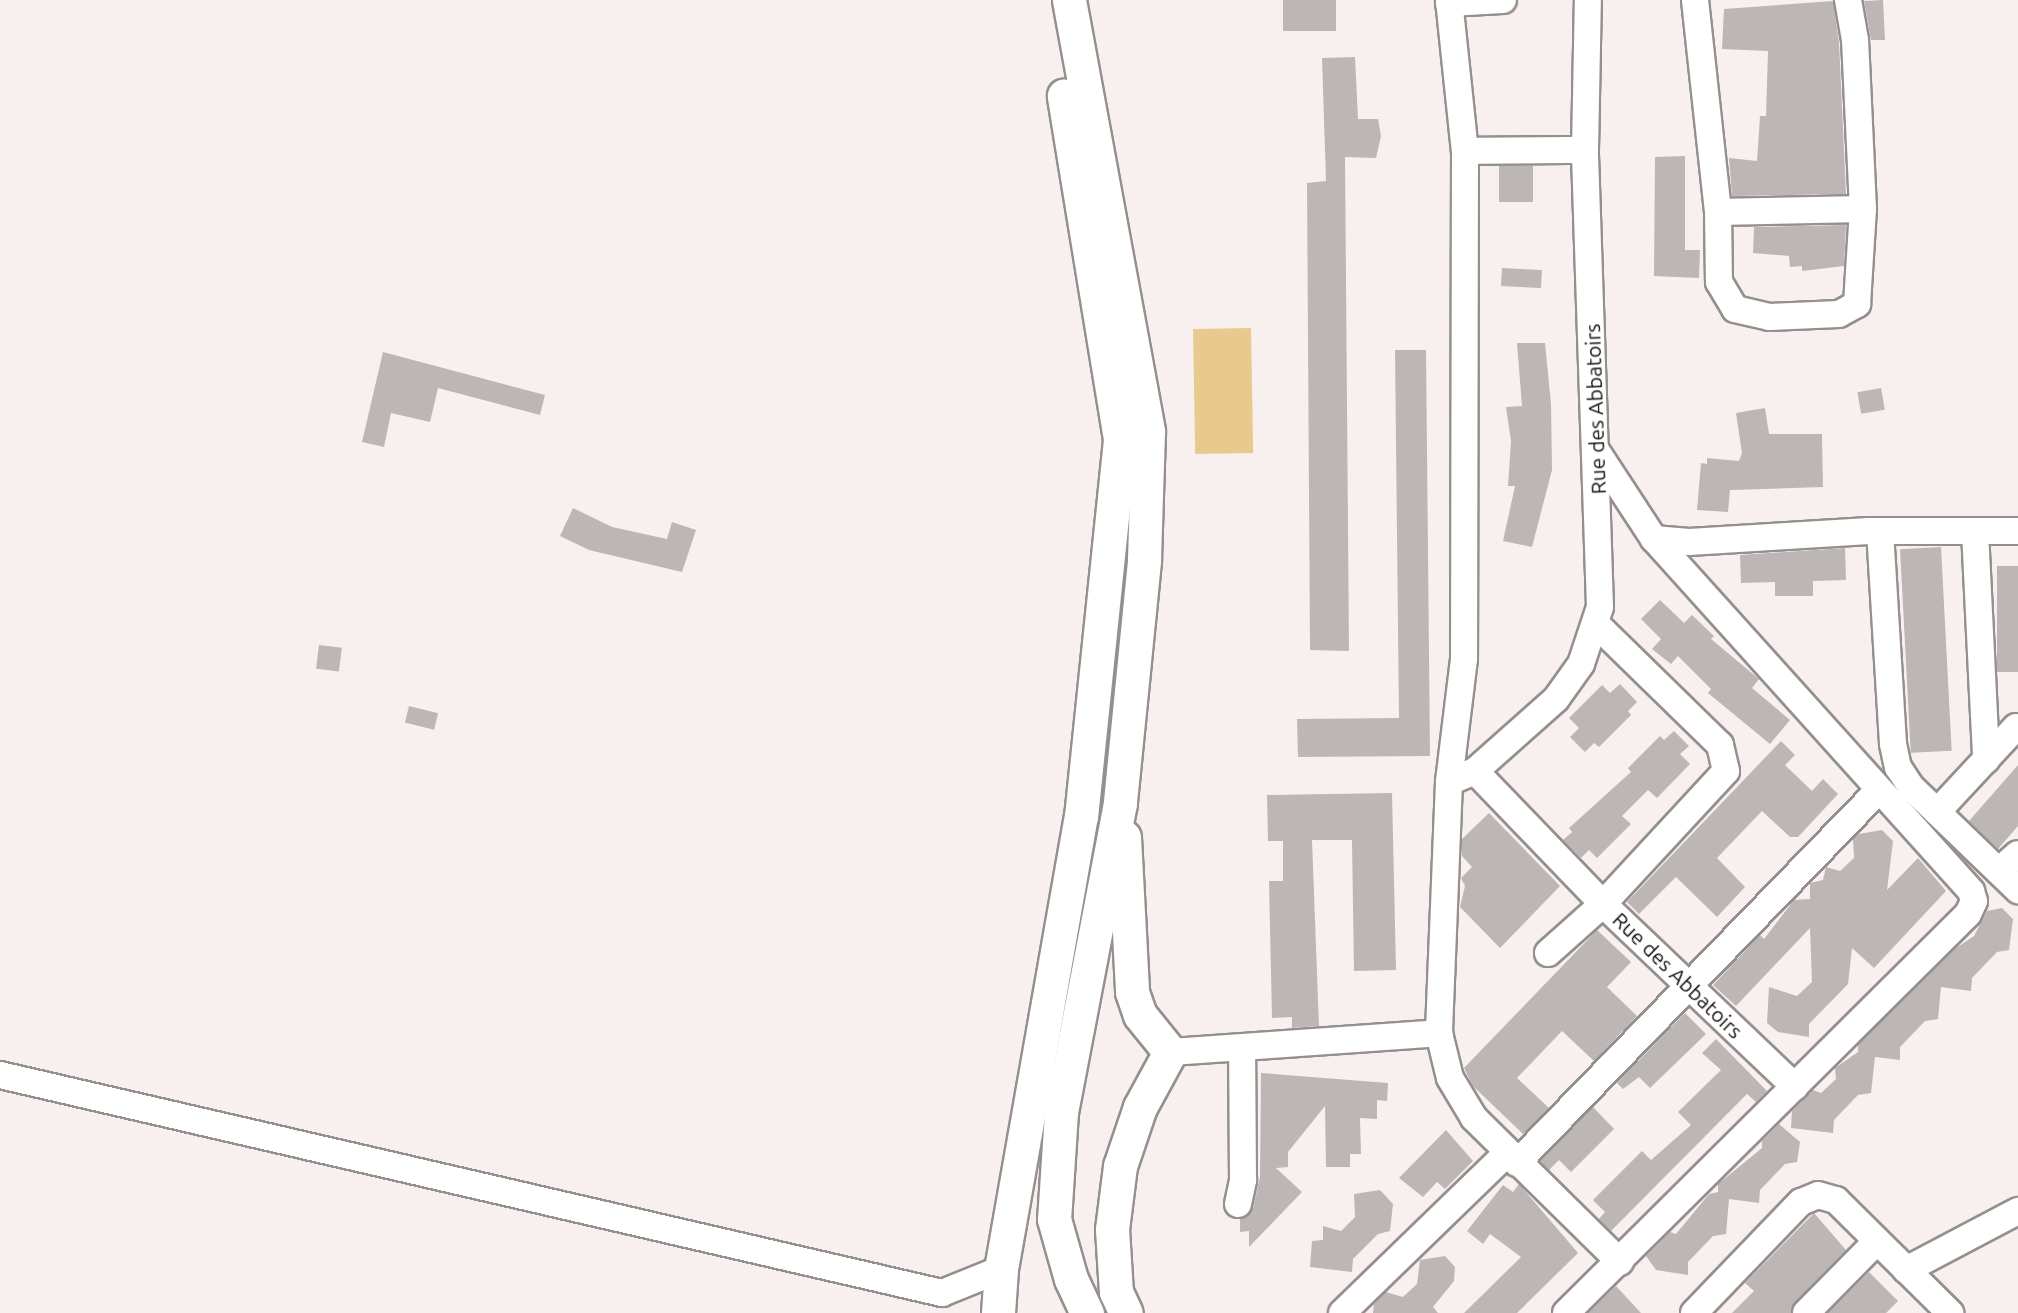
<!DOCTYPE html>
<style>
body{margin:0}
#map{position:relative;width:2018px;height:1313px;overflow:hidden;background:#f7f0ee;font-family:Ubuntu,sans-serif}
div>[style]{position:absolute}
.green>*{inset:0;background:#e8ca8e;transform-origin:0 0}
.building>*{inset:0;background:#bcb6b6;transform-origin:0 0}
.roads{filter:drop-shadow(2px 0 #958f8d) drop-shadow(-2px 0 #958f8d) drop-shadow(0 2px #958f8d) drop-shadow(0 -2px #958f8d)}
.minor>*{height:26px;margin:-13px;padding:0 13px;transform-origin:13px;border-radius:13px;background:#fff}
.tertiary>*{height:33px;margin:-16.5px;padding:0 16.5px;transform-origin:16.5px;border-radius:16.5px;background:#fff}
span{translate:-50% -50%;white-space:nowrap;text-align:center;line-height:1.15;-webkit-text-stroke:6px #fff;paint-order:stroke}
.street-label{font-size:21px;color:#171514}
</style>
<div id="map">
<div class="green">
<div style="left:1251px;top:328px;width:125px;height:58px;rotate:89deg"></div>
</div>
<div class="building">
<div style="left:1283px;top:0;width:53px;height:31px"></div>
<div style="clip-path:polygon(1883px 0,1885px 40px,1871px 40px,1864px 1px)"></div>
<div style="clip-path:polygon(1833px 1px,1839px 42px,1846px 194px,1732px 196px,1729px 158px,1757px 161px,1760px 116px,1766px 116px,1768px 51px,1722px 49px,1724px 9px)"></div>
<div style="clip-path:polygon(1355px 57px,1358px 119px,1378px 119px,1381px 136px,1376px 158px,1345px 157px,1349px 651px,1310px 650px,1307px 183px,1326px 181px,1322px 58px)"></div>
<div style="clip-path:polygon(1685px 156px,1685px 250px,1700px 250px,1699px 278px,1654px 276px,1655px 157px)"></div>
<div style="left:1499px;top:166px;width:34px;height:36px"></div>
<div style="clip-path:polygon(1846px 225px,1844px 266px,1802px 271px,1802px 266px,1790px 267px,1789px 256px,1753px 253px,1754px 227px)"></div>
<div style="left:1502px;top:268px;width:40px;height:18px;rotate:3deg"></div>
<div style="clip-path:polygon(1517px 343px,1545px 343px,1551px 404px,1552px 470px,1532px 547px,1503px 541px,1515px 486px,1508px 486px,1511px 441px,1506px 407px,1522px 406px)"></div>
<div style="clip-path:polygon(1395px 350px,1426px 350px,1430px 756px,1298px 757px,1297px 719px,1399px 718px)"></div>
<div style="clip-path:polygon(383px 352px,545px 395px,540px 415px,438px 388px,430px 422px,391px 413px,384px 447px,362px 442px)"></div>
<div style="left:1881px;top:388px;width:22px;height:24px;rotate:80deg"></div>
<div style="clip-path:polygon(1765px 408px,1769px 434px,1822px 434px,1823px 487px,1730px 490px,1728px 512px,1697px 510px,1701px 463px,1707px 464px,1707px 458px,1739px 461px,1742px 453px,1736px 413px)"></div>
<div style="clip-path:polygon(573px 508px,612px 527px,667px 539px,672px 522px,696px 530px,682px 572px,589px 550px,560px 536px)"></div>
<div style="left:1941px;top:547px;width:204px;height:41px;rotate:87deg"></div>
<div style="clip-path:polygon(1845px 548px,1846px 580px,1813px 581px,1813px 596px,1775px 596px,1775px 582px,1741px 583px,1740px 555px)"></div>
<div style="left:1997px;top:566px;width:21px;height:106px"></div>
<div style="clip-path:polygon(1660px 600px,1684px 623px,1692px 615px,1714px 636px,1711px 639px,1759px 679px,1752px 688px,1790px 720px,1770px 744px,1708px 693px,1711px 689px,1678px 656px,1671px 664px,1652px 649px,1661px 639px,1641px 619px)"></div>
<div style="left:319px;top:645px;width:23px;height:24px;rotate:7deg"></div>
<div style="clip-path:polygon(1620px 684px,1637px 702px,1628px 711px,1631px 715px,1599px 747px,1594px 743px,1585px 752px,1570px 737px,1579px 728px,1569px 718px,1602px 685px,1610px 693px)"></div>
<div style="left:409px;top:706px;width:30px;height:17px;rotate:14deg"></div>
<div style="clip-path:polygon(1674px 731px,1689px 746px,1680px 754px,1690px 764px,1657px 798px,1648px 790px,1622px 816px,1631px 824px,1597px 858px,1589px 850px,1581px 858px,1563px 840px,1572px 832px,1569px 828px,1631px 772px,1628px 768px,1660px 736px,1664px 740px)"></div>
<div style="clip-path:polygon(1781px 741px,1795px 755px,1785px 765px,1812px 791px,1823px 779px,1838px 794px,1798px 837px,1790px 837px,1762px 811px,1717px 858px,1745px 887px,1717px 917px,1676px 877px,1639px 914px,1627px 902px)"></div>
<div style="clip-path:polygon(2018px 765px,2018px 826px,1998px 849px,1969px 821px)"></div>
<div style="clip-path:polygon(1392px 793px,1396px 970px,1354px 971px,1352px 840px,1312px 840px,1319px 1026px,1292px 1028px,1292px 1017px,1272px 1018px,1269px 881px,1283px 881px,1283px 841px,1268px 841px,1267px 795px)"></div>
<div style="clip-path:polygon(1489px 813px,1560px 886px,1500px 948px,1460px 907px,1465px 886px,1461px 878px,1472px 867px,1462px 856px,1462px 839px)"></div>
<div style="clip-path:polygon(1882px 830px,1893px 841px,1887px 890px,1918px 858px,1946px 891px,1874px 968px,1852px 948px,1848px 984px,1809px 1024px,1809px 1037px,1778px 1032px,1767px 1023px,1769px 987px,1797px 996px,1812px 982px,1810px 928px,1736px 1006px,1713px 985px,1760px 935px,1764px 939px,1794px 900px,1810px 899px,1810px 883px,1823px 880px,1826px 867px,1840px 871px,1854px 858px,1853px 839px,1859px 834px)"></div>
<div style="clip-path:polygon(2002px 908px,2013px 919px,2009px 950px,1997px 952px,1972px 978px,1971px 991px,1941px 987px,1938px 1019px,1925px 1021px,1900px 1047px,1900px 1060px,1875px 1057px,1871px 1093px,1858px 1095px,1834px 1120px,1833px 1133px,1791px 1128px,1792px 1111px,1813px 1090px,1821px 1093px,1836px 1079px,1835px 1068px,1858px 1052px,1858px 1045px,1956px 948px,1974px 936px,1987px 911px)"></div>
<div style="clip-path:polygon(1597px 930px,1631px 962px,1607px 987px,1637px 1016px,1594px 1061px,1562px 1031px,1517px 1078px,1549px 1108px,1523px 1134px,1473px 1086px,1464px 1068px)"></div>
<div style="clip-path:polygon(1685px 1013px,1706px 1034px,1650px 1088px,1639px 1077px,1623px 1089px,1617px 1083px)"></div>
<div style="clip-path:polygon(1716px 1039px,1767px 1091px,1756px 1102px,1747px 1094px,1611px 1231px,1599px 1219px,1605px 1212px,1593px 1200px,1642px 1151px,1651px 1160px,1691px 1125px,1678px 1112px,1721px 1070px,1702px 1053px)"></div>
<div style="clip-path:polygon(1261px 1073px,1388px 1083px,1387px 1101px,1377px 1100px,1377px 1119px,1360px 1118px,1361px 1154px,1350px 1154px,1350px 1167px,1326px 1167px,1325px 1106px,1288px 1152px,1288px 1167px,1276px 1168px,1302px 1192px,1249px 1247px,1249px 1231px,1240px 1232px,1240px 1219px,1253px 1208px,1260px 1177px)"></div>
<div style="clip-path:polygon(1593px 1107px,1614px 1129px,1571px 1172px,1559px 1160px,1549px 1170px,1540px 1161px)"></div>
<div style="clip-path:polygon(1779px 1124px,1800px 1142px,1797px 1162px,1785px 1164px,1760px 1190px,1759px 1203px,1729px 1199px,1726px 1234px,1713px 1236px,1688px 1262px,1688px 1275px,1656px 1270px,1646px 1256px,1670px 1232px,1676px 1234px,1709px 1194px,1718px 1192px,1718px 1184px,1762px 1148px,1762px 1141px)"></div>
<div style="clip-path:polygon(1446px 1130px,1473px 1161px,1445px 1189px,1437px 1182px,1423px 1197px,1399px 1178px)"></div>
<div style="clip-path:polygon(1519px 1184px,1578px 1253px,1517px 1313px,1464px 1313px,1521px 1257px,1490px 1234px,1483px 1244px,1467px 1231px,1503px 1185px,1513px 1192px)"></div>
<div style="clip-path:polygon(1380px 1190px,1393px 1204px,1390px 1231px,1378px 1234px,1353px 1259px,1352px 1272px,1310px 1267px,1312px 1241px,1323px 1240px,1323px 1226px,1341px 1231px,1355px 1217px,1354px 1194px)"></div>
<div style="clip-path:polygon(1814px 1213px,1846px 1250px,1795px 1302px,1791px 1313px,1732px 1313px,1754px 1291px,1745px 1283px)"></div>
<div style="clip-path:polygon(1445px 1256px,1455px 1267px,1454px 1281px,1433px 1307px,1438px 1313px,1373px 1313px,1374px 1304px,1386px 1292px,1403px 1297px,1417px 1284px,1420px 1260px)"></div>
<div style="clip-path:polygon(1869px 1272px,1898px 1301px,1886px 1313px,1828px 1313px)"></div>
<div style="clip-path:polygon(1616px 1286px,1641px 1313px,1588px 1313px)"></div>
</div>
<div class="roads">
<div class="minor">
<div style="left:1449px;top:0;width:152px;rotate:84deg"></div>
<div style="left:1465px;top:151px;width:508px;rotate:90.11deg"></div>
<div style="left:1464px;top:659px;width:124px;rotate:97deg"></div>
<div style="left:1449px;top:782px;width:251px;rotate:92.3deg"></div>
<div style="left:1439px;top:1033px;width:46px;rotate:76.3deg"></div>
<div style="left:1450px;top:1078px;width:47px;rotate:59deg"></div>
<div style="left:1474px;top:1118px;width:205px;rotate:44.6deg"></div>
<div style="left:1695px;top:0;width:213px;rotate:83.8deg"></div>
<div style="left:1718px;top:212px;width:70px;rotate:89.2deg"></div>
<div style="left:1719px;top:282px;width:31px;rotate:59deg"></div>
<div style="left:1735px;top:309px;width:35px;rotate:13deg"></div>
<div style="left:1769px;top:317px;width:70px;rotate:-2.5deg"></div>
<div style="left:1839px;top:314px;width:21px;rotate:-29deg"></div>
<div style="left:1857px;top:304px;width:95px;rotate:-86.4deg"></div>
<div style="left:1863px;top:209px;width:169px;rotate:-92.7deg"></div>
<div style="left:1855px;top:40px;width:41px;rotate:-99.9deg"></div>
<div style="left:1449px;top:3px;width:54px;rotate:-3.2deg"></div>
<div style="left:1465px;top:151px;width:120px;rotate:-0.5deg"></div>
<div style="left:1718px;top:212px;width:145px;rotate:-1.2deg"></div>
<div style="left:1880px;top:531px;width:213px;rotate:86.5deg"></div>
<div style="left:1893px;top:744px;width:24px;rotate:78deg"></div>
<div style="left:1898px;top:767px;width:24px;rotate:57deg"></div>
<div style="left:1911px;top:787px;width:149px;rotate:43.9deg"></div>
<div style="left:1975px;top:531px;width:229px;rotate:87.2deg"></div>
<div style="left:1654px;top:539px;width:35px;rotate:5deg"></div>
<div style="left:1689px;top:542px;width:180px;rotate:-3.5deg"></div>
<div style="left:1869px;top:531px;width:149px"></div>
<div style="left:1475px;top:771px;width:185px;rotate:46.1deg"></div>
<div style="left:1603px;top:904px;width:265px;rotate:43.6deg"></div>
<div style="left:1449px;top:782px;width:28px;rotate:-23deg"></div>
<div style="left:1475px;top:771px;width:108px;rotate:-41.6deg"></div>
<div style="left:1556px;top:699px;width:43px;rotate:-54.5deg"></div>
<div style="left:1581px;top:664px;width:60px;rotate:-71.6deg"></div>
<div style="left:1600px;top:607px;width:457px;rotate:-91.9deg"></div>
<div style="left:1585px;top:150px;width:150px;rotate:-88.9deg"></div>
<div style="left:1937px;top:812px;width:116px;rotate:-47.1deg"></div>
<div style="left:1999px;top:871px;width:25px;rotate:-42deg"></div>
<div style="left:1548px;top:953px;width:74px;rotate:-41.7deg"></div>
<div style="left:1603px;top:904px;width:181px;rotate:-47.2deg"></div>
<div style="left:1726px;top:771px;width:27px;rotate:-103deg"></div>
<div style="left:1720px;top:745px;width:173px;rotate:-135.7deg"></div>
<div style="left:1170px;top:1052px;width:270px;rotate:-4deg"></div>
<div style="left:0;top:1075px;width:967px;rotate:13.03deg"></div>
<div style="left:942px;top:1293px;width:64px;rotate:-22.1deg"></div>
<div style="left:1517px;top:1163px;width:520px;rotate:-45.86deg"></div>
<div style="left:1238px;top:1204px;width:25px;rotate:-78deg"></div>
<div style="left:1243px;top:1180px;width:131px;rotate:-90.4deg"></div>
<div style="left:1906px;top:1270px;width:127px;rotate:-27.8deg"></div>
<div style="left:1342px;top:1313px;width:230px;rotate:-44.1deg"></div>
<div style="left:1566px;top:1313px;width:566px;rotate:-44.79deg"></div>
<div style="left:1968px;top:914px;width:14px;rotate:-65deg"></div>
<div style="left:1974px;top:901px;width:10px;rotate:-107deg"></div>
<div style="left:1971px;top:891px;width:474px;rotate:-132deg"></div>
<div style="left:1654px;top:539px;width:104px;rotate:-123.2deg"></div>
<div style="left:1694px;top:1313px;width:154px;rotate:-46.1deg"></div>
<div style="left:1801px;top:1202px;width:18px;rotate:-22deg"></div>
<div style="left:1818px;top:1195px;width:19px;rotate:16deg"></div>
<div style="left:1836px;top:1200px;width:161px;rotate:44.7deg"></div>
<div style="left:1806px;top:1313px;width:101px;rotate:-45.4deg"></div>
</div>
<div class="tertiary">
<div style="left:1069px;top:0;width:439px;rotate:79.6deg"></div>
<div style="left:1148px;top:432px;width:129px;rotate:91.8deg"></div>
<div style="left:1144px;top:561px;width:243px;rotate:95.7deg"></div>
<div style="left:1120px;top:803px;width:315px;rotate:100.8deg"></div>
<div style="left:1061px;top:1112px;width:107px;rotate:93.7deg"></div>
<div style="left:1054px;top:1219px;width:62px;rotate:74.2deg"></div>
<div style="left:1071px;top:1279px;width:38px;rotate:65deg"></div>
<div style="left:1124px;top:837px;width:155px;rotate:87deg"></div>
<div style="left:1132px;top:992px;width:24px;rotate:71deg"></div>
<div style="left:1140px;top:1015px;width:48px;rotate:51deg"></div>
<div style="left:1170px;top:1052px;width:63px;rotate:118.6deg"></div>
<div style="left:1140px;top:1107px;width:62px;rotate:108.7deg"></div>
<div style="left:1120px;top:1166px;width:64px;rotate:97.2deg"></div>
<div style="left:1112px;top:1229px;width:63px;rotate:86.4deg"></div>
<div style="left:1116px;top:1292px;width:23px;rotate:65deg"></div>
<div style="left:998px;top:1313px;width:44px;rotate:-86.1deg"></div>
<div style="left:1001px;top:1269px;width:459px;rotate:-80deg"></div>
<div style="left:1081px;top:817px;width:380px;rotate:-84.1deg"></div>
<div style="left:1120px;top:439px;width:348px;rotate:-99.3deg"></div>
</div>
</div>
<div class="street-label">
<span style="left:1595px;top:409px;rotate:-92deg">Rue des Abbatoirs</span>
<span style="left:1678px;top:975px;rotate:44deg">Rue des Abbatoirs</span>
</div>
</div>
